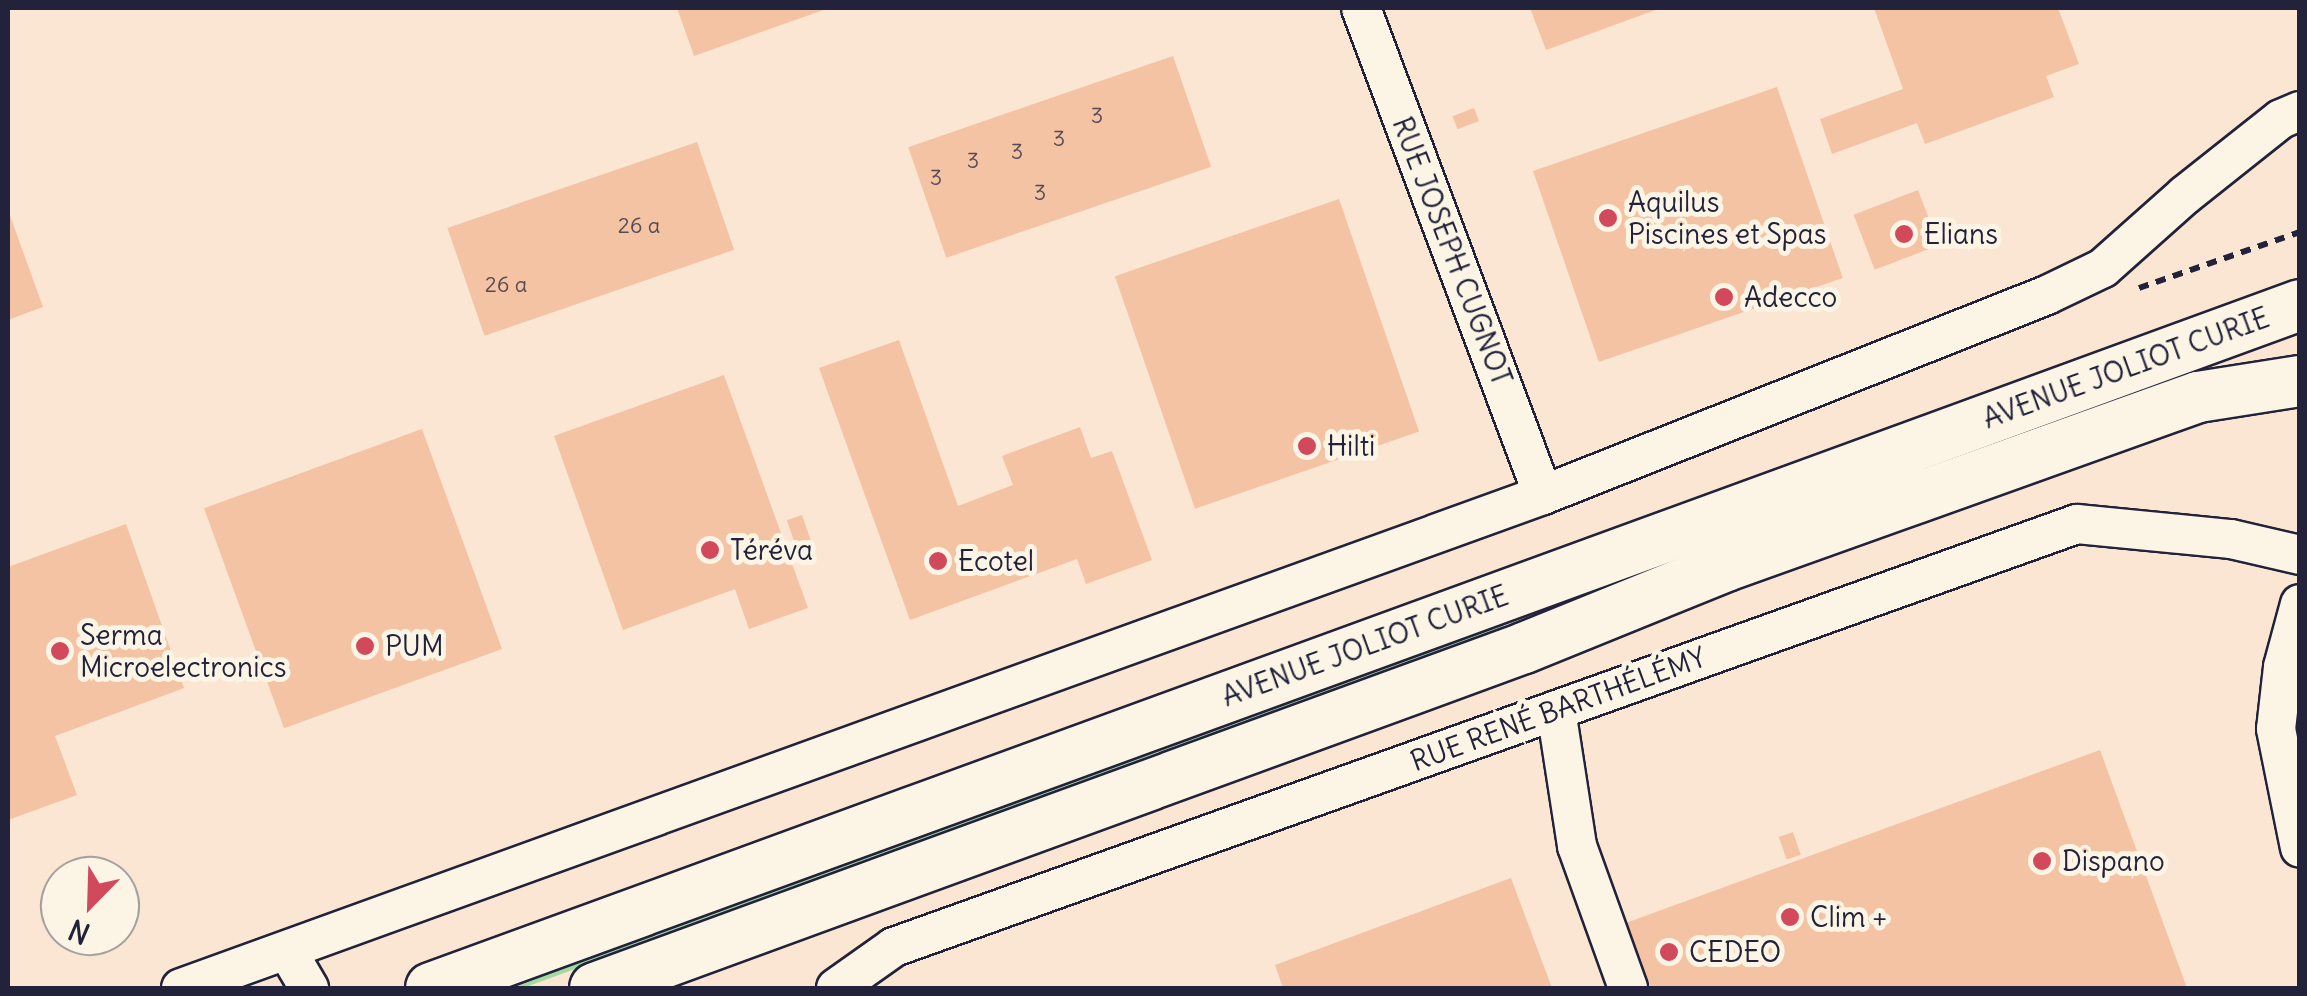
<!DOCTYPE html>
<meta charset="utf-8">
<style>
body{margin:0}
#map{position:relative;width:2307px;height:996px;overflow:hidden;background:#fcf5e5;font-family:Delius,sans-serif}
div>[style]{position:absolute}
.built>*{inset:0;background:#fae6d2}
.green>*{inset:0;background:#a2dba1}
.building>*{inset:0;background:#f4c3a4;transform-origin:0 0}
.path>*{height:6px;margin-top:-3px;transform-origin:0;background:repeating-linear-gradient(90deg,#22223b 0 10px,transparent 0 18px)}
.roads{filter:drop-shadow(2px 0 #22223b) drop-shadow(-2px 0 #22223b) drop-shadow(0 2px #22223b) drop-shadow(0 -2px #22223b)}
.minor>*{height:38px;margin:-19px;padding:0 19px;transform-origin:19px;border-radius:19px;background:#fcf5e5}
.major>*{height:50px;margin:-25px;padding:0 25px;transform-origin:25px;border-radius:25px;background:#fcf5e5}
.dots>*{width:28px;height:28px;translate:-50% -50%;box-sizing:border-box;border:5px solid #fcf5e5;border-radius:50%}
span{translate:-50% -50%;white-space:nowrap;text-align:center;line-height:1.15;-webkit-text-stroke:10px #fcf5e5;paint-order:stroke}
.number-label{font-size:22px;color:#564a55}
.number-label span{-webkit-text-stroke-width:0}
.poi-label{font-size:28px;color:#22223b}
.left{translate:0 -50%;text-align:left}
.street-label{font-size:28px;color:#22223b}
.frame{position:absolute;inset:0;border:10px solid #22223b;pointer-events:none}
.north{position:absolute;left:40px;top:856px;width:100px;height:100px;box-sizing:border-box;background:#fcf5e5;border:2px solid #a5a1a1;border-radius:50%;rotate:203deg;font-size:28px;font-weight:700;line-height:40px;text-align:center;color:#22223b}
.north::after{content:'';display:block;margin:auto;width:35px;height:45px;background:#d1495b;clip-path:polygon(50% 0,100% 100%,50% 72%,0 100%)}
</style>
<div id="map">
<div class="built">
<div style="clip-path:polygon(evenodd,8px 8px,2299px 8px,2299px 988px,8px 988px,8px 8px,60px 876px,120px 876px,120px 936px,60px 936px,60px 876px)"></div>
</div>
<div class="green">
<div style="clip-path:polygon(1498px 617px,1505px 629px,905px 849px,523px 988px,482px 988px)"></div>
</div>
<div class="building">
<div style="clip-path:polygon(677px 8px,829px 8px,694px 56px)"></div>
<div style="clip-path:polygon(1530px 8px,1661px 8px,1546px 50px)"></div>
<div style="clip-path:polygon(1874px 8px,2058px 8px,2079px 64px,2046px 76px,2054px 97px,1925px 144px,1917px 123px,1832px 154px,1820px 119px,1903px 89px)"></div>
<div style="left:1173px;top:56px;width:117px;height:280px;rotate:71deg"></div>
<div style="left:1777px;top:87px;width:202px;height:258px;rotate:71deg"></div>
<div style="left:1474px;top:108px;width:14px;height:23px;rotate:69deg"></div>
<div style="left:697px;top:142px;width:114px;height:264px;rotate:71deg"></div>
<div style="left:1918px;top:190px;width:59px;height:69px;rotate:69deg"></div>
<div style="left:1339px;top:199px;width:246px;height:237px;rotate:71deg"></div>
<div style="clip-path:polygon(8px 210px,43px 307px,8px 320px)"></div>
<div style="clip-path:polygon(899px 340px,958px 506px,1013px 485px,1002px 456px,1080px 427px,1091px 458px,1112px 451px,1152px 560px,1086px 584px,1077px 559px,910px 620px,819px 368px)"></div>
<div style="clip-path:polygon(724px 375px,808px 608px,749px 629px,735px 589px,623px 630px,554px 436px)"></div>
<div style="left:422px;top:429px;width:234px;height:232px;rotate:70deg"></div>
<div style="left:802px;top:515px;width:37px;height:16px;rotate:71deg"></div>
<div style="clip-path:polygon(126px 524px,184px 688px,55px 736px,77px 795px,8px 820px,8px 567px)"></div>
<div style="clip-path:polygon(2100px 750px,2187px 988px,1647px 988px,1623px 924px)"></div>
<div style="left:1793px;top:832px;width:24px;height:15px;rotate:71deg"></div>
<div style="clip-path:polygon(1511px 878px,1552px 988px,1283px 988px,1275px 965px)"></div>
</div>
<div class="path">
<div style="left:2139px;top:288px;width:170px;rotate:-19.2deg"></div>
</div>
<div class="roads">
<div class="minor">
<div style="left:1361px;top:8px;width:520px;rotate:69.51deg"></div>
<div style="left:2300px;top:604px;width:65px;rotate:105.1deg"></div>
<div style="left:2283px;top:667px;width:62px;rotate:96.4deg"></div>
<div style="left:2276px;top:729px;width:121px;rotate:78.6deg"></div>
<div style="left:1556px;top:710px;width:138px;rotate:81.2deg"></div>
<div style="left:1577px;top:846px;width:151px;rotate:70.2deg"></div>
<div style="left:288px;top:952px;width:42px;rotate:59.7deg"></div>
<div style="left:181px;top:988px;width:1448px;rotate:-19.9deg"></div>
<div style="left:1543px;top:495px;width:542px;rotate:-21.64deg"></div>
<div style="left:2047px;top:295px;width:62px;rotate:-25.7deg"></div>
<div style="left:2103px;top:268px;width:110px;rotate:-41.7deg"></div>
<div style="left:2185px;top:195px;width:122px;rotate:-38.4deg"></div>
<div style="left:2281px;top:119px;width:21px;rotate:-23deg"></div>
<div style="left:836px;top:988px;width:71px;rotate:-35.3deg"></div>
<div style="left:894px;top:947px;width:1256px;rotate:-19.68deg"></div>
<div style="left:2077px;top:524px;width:155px;rotate:5.6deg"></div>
<div style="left:2231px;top:539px;width:71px;rotate:13.1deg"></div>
</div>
<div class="major">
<div style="left:431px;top:988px;width:1990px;rotate:-20.07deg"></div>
<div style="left:595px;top:988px;width:989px;rotate:-20.1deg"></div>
<div style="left:1524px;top:648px;width:218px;rotate:-22.1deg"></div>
<div style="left:1726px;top:566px;width:501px;rotate:-19.7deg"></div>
<div style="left:2198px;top:397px;width:103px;rotate:-8.9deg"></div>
</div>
</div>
<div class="dots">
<div style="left:1608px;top:218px;background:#d1495b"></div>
<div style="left:1904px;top:234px;background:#d1495b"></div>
<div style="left:1724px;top:297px;background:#d1495b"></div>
<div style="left:1307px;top:446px;background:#d1495b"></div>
<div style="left:710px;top:550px;background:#d1495b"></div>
<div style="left:938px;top:561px;background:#d1495b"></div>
<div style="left:365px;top:646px;background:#d1495b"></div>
<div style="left:60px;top:651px;background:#d1495b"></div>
<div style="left:2042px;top:861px;background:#d1495b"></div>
<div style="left:1790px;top:917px;background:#d1495b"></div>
<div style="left:1669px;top:952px;background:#d1495b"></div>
</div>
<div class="number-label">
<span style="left:1097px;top:116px">3</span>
<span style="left:1059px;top:139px">3</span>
<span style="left:1017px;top:152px">3</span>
<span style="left:973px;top:161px">3</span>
<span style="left:936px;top:178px">3</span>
<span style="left:1040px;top:193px">3</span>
<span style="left:639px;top:226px">26 a</span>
<span style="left:506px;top:285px">26 a</span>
</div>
<div class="poi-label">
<span class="left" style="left:1628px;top:218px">Aquilus<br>Piscines et Spas</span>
<span class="left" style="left:1924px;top:234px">Elians</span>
<span class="left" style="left:1744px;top:297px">Adecco</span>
<span class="left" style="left:1327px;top:446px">Hilti</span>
<span class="left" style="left:730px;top:550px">Téréva</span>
<span class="left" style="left:958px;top:561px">Ecotel</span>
<span class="left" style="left:80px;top:651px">Serma<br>Microelectronics</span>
<span class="left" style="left:385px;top:646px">PUM</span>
<span class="left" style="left:2062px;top:861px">Dispano</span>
<span class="left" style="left:1810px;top:917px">Clim +</span>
<span class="left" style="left:1689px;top:952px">CEDEO</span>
</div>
<div class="street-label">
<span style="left:1452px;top:251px;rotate:69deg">RUE JOSEPH CUGNOT</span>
<span style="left:2126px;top:368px;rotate:-20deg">AVENUE JOLIOT CURIE</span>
<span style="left:1365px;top:646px;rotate:-20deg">AVENUE JOLIOT CURIE</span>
<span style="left:1558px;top:709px;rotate:-20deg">RUE RENÉ BARTHÉLÉMY</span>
</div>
<div class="frame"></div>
<div class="north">N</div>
</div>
